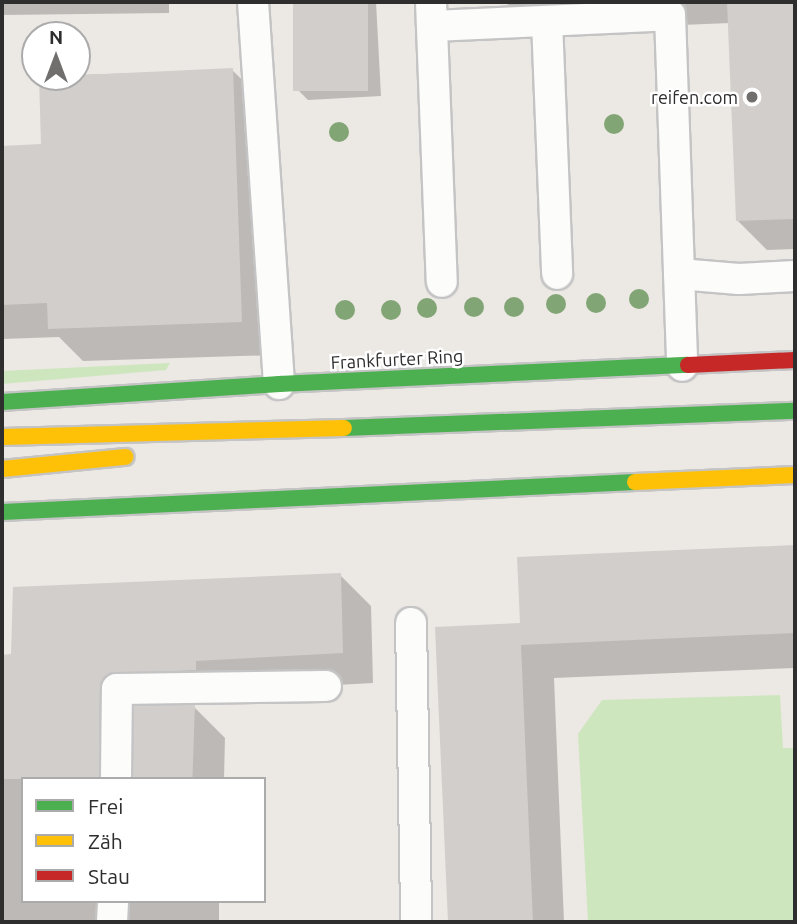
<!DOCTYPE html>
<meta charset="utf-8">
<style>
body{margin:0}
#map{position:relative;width:797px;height:924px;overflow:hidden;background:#ece8e4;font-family:Ubuntu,sans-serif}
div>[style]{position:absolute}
.green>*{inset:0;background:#cee6be}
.shadow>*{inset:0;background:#0003}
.building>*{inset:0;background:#d1cecb;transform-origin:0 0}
.roads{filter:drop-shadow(2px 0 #c5c4c5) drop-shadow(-2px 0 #c5c4c5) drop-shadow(0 2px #c5c4c5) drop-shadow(0 -2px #c5c4c5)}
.lane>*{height:30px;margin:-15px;padding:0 15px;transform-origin:15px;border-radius:15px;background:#fcfcfb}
.fast>*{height:16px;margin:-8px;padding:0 8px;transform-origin:8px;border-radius:8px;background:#4caf50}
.slow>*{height:16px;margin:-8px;padding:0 8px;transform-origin:8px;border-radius:8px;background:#ffc107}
.jam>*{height:16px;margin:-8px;padding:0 8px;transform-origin:8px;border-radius:8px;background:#c62828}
.trees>*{width:20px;height:20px;margin:-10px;border-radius:50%;background:#82a575}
.dots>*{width:19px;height:19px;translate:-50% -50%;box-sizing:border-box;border:4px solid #fff;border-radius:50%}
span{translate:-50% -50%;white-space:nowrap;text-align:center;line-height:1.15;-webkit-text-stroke:5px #fff;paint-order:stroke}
.poi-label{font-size:18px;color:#2e2e2e}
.right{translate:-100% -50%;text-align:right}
.street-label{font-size:18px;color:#2e2e2e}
.frame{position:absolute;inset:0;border:4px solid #2e2e2e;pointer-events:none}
.legend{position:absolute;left:21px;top:777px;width:245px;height:126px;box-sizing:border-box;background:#fff;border:2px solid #ababab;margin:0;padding:9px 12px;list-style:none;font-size:21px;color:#2e2e2e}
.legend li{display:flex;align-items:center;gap:14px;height:35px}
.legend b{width:35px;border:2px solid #ababab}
.north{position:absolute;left:21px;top:21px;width:70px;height:70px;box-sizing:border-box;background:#fff;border:2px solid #ababab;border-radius:50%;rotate:0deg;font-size:19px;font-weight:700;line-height:28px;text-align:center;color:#2e2e2e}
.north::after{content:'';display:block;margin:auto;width:24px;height:32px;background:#706f6e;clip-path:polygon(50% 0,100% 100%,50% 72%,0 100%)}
</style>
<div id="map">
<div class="green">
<div style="clip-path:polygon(170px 363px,166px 370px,2px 384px,2px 371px)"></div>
<div style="clip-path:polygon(780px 695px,783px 748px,795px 748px,795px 922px,588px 922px,578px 734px,602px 700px)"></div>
</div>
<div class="shadow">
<div style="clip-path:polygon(2px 2px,169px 2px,169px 13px,2px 15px)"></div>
<div style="clip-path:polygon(294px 2px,376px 2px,381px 96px,308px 100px,299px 91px)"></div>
<div style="clip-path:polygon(505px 2px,795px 2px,795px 249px,767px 250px,737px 220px,730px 23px,535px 31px)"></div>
<div style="clip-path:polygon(232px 70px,266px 103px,275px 355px,83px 361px,59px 337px,2px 339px,2px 147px,43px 146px,77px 75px)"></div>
<div style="clip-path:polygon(795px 547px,795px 668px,554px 678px,564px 922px,450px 922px,437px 629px,522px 625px,519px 559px)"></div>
<div style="clip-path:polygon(340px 575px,371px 606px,373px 683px,227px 691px,148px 702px,137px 708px,194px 707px,225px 738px,224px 779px,135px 779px,136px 703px,133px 703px,130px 779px,23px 779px,23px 901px,219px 901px,219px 922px,2px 922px,2px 657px)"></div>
</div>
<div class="building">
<div style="left:293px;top:2px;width:75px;height:89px"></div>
<div style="clip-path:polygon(727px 2px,795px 2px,795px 219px,736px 221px)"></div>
<div style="clip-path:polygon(233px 68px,242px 322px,48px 329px,47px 303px,2px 305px,2px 146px,41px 144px,39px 77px)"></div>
<div style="clip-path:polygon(795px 545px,795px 633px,521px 645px,533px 922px,448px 922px,435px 627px,520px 623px,517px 557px)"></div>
<div style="clip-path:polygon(341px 573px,343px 653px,196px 661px,196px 670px,109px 674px,100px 689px,99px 779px,2px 779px,2px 655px,11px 654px,13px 587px)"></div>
<div style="left:195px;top:705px;width:74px;height:61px;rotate:92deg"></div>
</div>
<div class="roads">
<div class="lane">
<div style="left:253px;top:2px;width:383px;rotate:86.1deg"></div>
<div style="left:431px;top:2px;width:280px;rotate:87.8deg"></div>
<div style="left:547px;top:21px;width:253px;rotate:87.7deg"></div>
<div style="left:432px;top:26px;width:238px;rotate:-2.6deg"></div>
<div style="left:670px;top:15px;width:351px;rotate:88deg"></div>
<div style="left:679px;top:274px;width:60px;rotate:4.8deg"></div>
<div style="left:739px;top:279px;width:56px;rotate:-3.1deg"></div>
<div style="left:411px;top:623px;width:299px;rotate:89deg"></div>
<div style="left:116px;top:779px;width:90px;rotate:-89.4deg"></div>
<div style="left:117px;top:689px;width:209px;rotate:-0.8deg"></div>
<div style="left:112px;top:922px;width:21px;rotate:-87deg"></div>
</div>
<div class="fast">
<div style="left:2px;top:402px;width:278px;rotate:-3.7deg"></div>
<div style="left:279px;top:384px;width:409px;rotate:-2.7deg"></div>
<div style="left:344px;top:428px;width:451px;rotate:-2.2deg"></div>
<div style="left:2px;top:512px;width:634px;rotate:-2.71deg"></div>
</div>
<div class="slow">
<div style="left:2px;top:437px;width:342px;rotate:-1.5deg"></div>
<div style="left:2px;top:469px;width:124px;rotate:-5.6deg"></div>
<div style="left:635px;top:482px;width:160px;rotate:-2.5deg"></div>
</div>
<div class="jam">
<div style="left:688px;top:365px;width:107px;rotate:-2.7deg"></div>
</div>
</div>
<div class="trees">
<div style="left:614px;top:124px"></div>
<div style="left:339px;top:132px"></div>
<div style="left:639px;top:299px"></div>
<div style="left:596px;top:303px"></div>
<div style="left:556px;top:304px"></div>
<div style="left:474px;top:307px"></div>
<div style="left:514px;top:307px"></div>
<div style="left:427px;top:308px"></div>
<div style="left:345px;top:310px"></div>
<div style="left:391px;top:310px"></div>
</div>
<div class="dots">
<div style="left:752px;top:97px;background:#706f6e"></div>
</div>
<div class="poi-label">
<span class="right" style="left:738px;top:97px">reifen.com</span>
</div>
<div class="street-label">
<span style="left:397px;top:359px;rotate:-3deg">Frankfurter Ring</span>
</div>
<div class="frame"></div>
<ul class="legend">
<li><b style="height:9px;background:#4caf50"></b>Frei</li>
<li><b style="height:9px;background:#ffc107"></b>Zäh</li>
<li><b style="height:9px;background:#c62828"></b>Stau</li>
</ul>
<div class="north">N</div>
</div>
